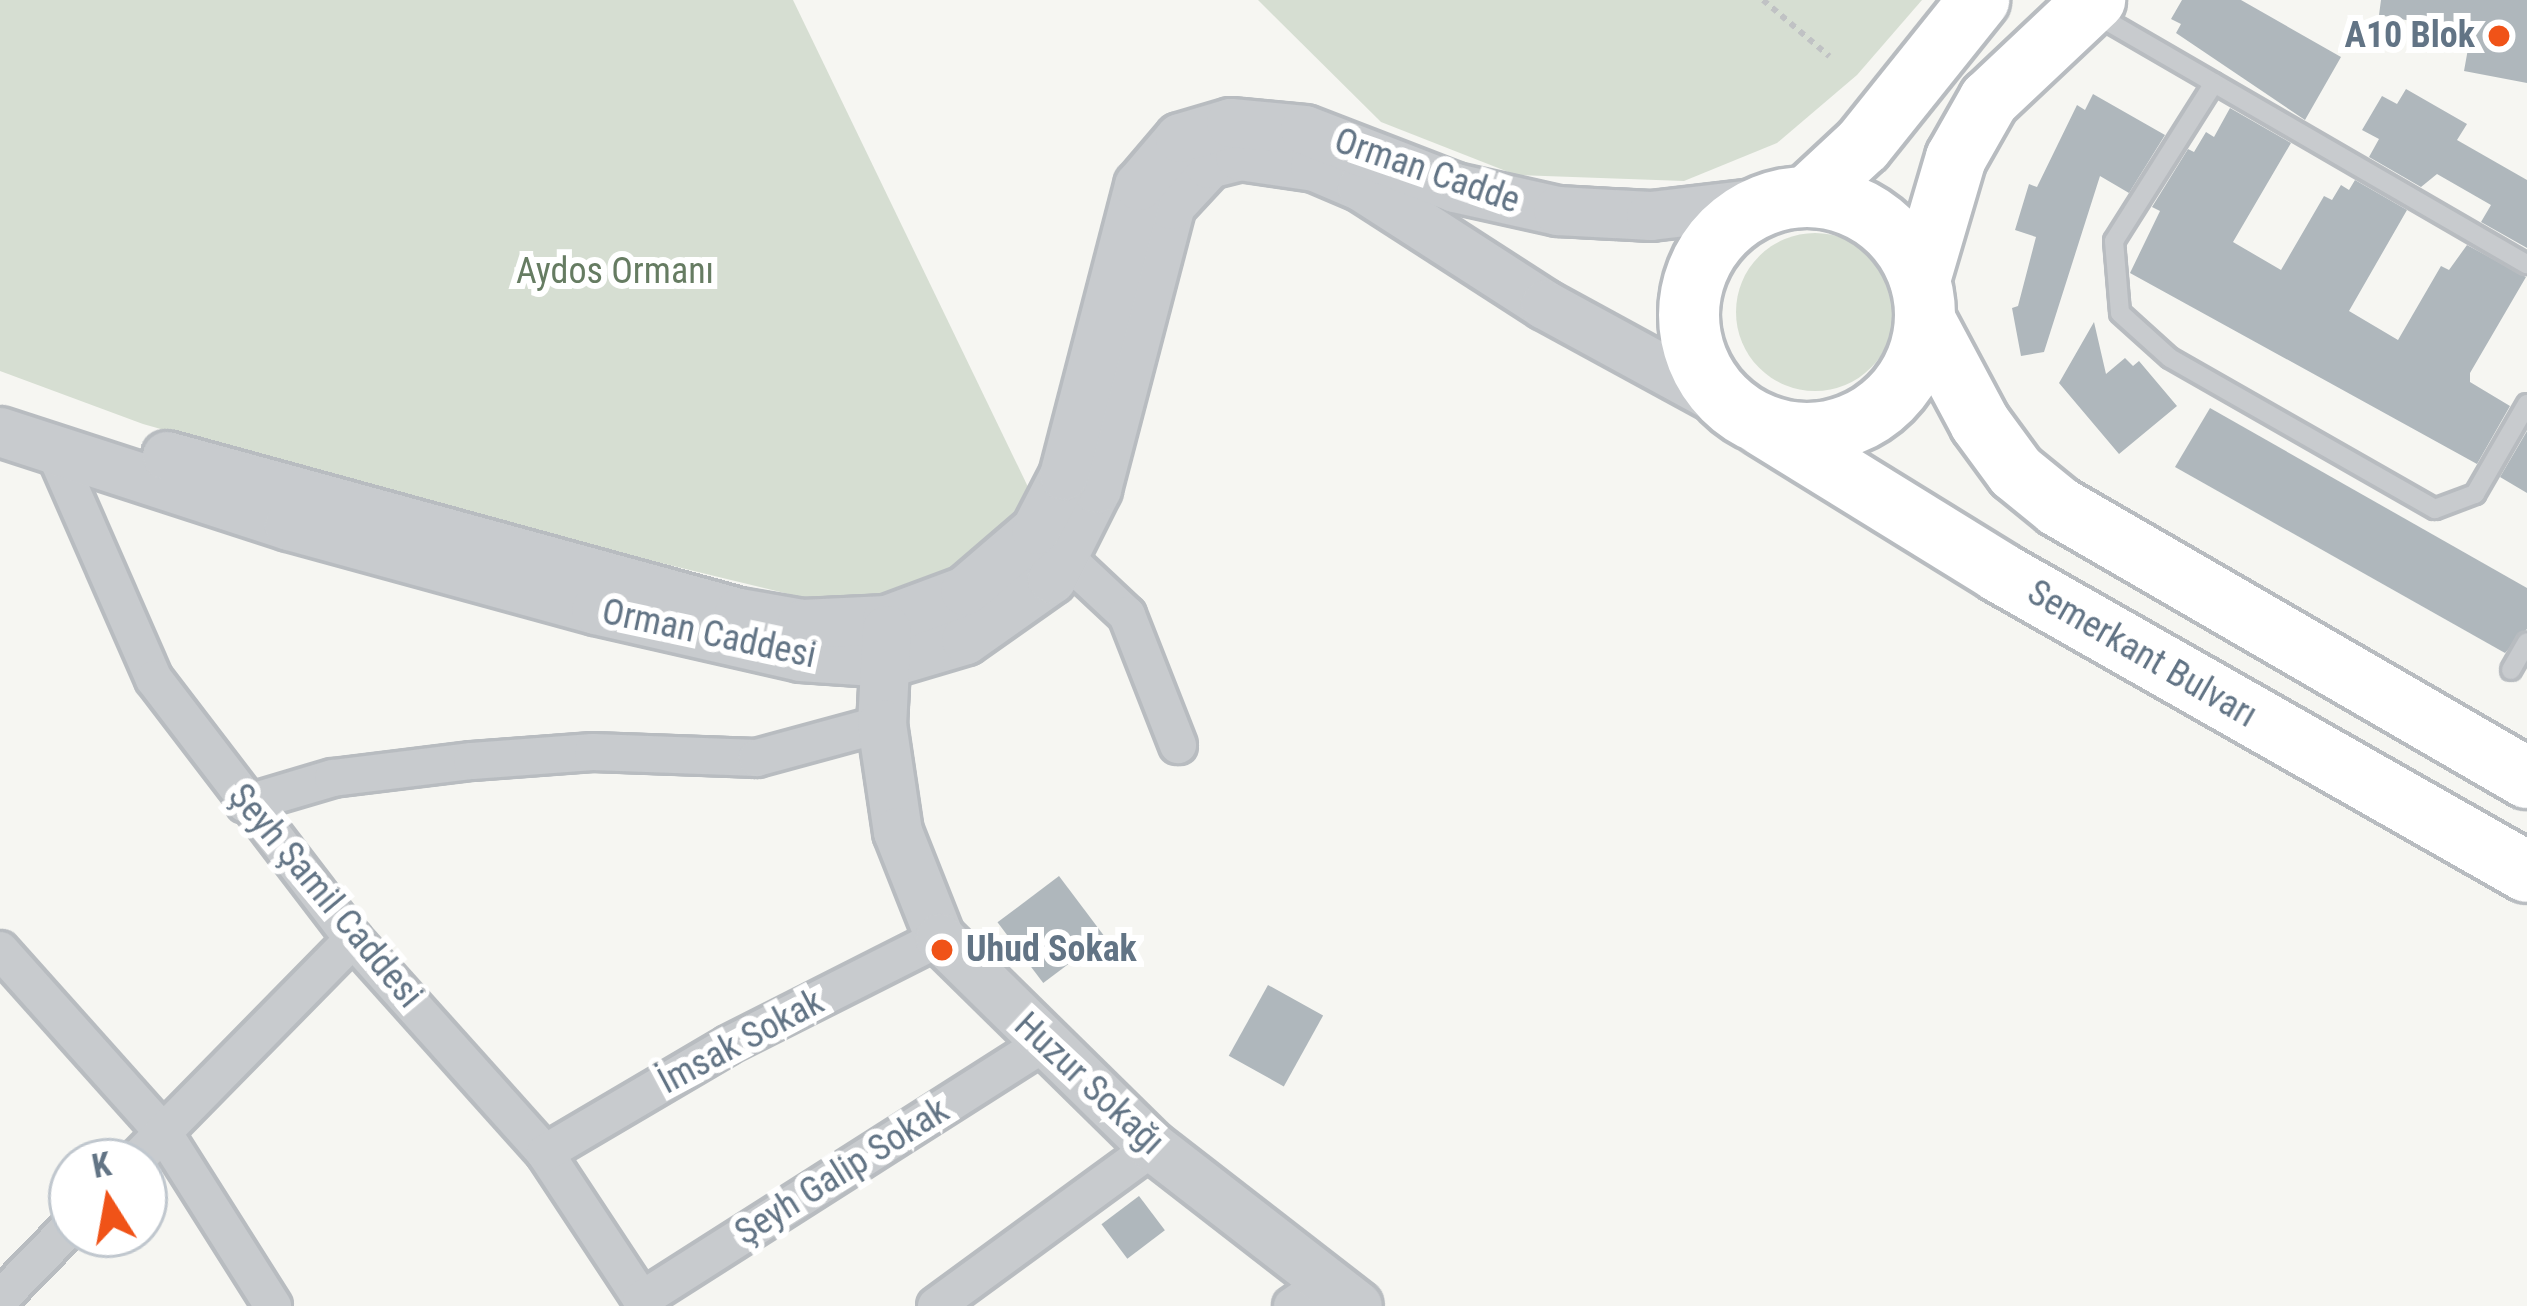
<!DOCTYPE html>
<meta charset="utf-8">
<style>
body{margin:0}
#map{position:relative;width:2527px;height:1306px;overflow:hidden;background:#f6f6f2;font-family:"Roboto Condensed",sans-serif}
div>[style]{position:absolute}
.green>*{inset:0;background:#d6ded2}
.round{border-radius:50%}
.building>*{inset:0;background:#afb7bc;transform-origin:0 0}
.path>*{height:6px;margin-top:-3px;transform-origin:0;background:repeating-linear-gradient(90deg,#c0c2c4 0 6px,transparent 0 12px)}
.roads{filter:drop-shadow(3px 0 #b8bcc0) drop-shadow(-3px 0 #b8bcc0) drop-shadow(0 3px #b8bcc0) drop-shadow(0 -3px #b8bcc0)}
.service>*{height:18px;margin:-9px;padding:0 9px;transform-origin:9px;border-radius:9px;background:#c8cbce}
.minor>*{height:36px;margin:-18px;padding:0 18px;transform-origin:18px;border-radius:18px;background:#c8cbce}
.tertiary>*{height:48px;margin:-24px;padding:0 24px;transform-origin:24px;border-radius:24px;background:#c8cbce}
.primary>*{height:60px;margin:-30px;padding:0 30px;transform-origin:30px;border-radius:30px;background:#fff}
.primary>.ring{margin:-30px;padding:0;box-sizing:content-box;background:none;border:60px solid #fff;border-radius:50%}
.dots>*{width:33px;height:33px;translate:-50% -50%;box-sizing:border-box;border:6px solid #fff;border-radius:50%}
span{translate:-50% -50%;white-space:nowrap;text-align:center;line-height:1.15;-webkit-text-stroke:12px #fff;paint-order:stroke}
.poi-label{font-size:36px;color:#627485;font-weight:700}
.right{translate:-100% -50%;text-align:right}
.left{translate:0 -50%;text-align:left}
.street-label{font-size:36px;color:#627485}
.park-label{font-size:36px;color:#667c62}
.north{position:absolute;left:48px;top:1138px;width:120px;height:120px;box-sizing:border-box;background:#fff;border:3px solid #c0c7ce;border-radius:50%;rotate:349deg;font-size:33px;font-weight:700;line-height:48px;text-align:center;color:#627485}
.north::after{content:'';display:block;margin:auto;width:42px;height:54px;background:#f05318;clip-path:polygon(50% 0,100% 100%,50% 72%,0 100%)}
</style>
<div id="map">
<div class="green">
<div style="clip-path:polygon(0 0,793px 0,1029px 489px,1002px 539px,934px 581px,876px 598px,813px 600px,492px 522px,143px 424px,0 371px)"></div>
<div style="clip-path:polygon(1258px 0,1922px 0,1857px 75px,1777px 143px,1684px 181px,1516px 175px,1381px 122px)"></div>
<div class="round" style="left:1736px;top:233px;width:158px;height:158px"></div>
</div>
<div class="building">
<div style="clip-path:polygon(2182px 0,2241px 0,2341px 57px,2305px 120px,2176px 33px,2181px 24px,2171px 19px)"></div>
<div style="clip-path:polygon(2381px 0,2527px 0,2527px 83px,2464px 71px,2471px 32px,2379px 15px)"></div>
<div style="clip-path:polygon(2406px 89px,2467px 124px,2457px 140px,2527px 180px,2527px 248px,2481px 222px,2491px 205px,2437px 174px,2421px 187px,2369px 157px,2379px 139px,2362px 130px,2382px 96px,2397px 104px)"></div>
<div style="clip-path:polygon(2093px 94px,2165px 135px,2129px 193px,2100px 176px,2044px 352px,2021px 356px,2012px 308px,2018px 306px,2036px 237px,2015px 230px,2029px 184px,2037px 187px,2077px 105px,2085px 110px)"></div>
<div style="clip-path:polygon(2230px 108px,2291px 143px,2233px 242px,2281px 270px,2324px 196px,2332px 200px,2341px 185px,2349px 190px,2355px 180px,2407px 210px,2349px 311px,2398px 340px,2441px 266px,2449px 270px,2467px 245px,2526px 277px,2470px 373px,2470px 382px,2510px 406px,2477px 464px,2130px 273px,2160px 211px,2152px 207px,2188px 149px,2194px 152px,2206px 132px,2214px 137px)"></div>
<div style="clip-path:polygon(2094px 322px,2106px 374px,2125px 358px,2133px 366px,2139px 361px,2177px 406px,2119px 454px,2059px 383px)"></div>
<div style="clip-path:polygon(2210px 408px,2527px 588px,2527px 629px,2505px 653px,2175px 467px)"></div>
<div style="clip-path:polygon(2527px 431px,2527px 493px,2500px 477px)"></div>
<div style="left:1059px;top:876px;width:76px;height:77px;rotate:53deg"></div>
<div style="left:1268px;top:985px;width:63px;height:81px;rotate:29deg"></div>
<div style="left:1139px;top:1196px;width:43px;height:47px;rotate:53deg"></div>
</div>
<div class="path">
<div style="left:1763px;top:0;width:87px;rotate:40.3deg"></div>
</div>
<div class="roads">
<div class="service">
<div style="left:2095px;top:14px;width:499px;rotate:30.1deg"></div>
<div style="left:2214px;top:83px;width:187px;rotate:122.3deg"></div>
<div style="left:2114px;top:241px;width:72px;rotate:85.2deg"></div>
<div style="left:2120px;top:313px;width:67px;rotate:42deg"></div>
<div style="left:2170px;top:358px;width:305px;rotate:29.7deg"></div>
<div style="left:2435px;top:509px;width:43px;rotate:-20.6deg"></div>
<div style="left:2475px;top:494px;width:104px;rotate:-60deg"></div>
<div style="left:2511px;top:670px;width:32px;rotate:-60deg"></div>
</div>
<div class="minor">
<div style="left:56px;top:455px;width:244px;rotate:66.4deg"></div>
<div style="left:154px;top:679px;width:327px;rotate:52.6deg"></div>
<div style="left:353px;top:939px;width:288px;rotate:48.1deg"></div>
<div style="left:545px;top:1153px;width:183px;rotate:56.6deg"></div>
<div style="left:1065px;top:557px;width:85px;rotate:43.1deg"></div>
<div style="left:1127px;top:615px;width:140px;rotate:68.6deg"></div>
<div style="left:245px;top:804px;width:92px;rotate:-16.5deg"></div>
<div style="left:333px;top:778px;width:140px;rotate:-7deg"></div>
<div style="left:472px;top:761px;width:121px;rotate:-4.3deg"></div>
<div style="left:593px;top:752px;width:164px;rotate:2.1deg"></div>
<div style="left:757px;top:758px;width:130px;rotate:-15.2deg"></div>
<div style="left:0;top:950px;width:244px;rotate:48.2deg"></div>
<div style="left:163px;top:1132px;width:206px;rotate:57.7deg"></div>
<div style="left:545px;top:1153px;width:212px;rotate:-30.5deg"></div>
<div style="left:728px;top:1045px;width:237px;rotate:-26.8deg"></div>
<div style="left:134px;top:1162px;width:313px;rotate:-45.5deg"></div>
<div style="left:0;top:1299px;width:103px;rotate:-45.8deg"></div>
<div style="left:641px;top:1300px;width:477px;rotate:-32.5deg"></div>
<div style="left:936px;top:1306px;width:269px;rotate:-36.2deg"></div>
<div style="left:1292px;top:1306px;width:47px;rotate:-34.7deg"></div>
</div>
<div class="tertiary">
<div style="left:0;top:432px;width:304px;rotate:18deg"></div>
<div style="left:289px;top:526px;width:318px;rotate:15.3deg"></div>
<div style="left:596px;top:610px;width:210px;rotate:12.9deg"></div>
<div style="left:801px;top:657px;width:88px;rotate:3.9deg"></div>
<div style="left:889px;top:663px;width:80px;rotate:-16.6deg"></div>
<div style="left:966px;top:640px;width:105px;rotate:-35.3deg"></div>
<div style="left:1052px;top:579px;width:101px;rotate:-63.4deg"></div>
<div style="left:1097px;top:489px;width:293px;rotate:-75.4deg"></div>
<div style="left:1171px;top:205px;width:56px;rotate:-47.2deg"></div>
<div style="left:1209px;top:164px;width:32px;rotate:-14deg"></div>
<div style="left:1240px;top:156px;width:76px;rotate:8.3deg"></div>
<div style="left:1315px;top:167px;width:51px;rotate:23.1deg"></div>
<div style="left:1362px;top:187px;width:218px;rotate:32.8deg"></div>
<div style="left:1545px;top:305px;width:213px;rotate:28.6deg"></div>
<div style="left:167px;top:456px;width:593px;rotate:15.35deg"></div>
<div style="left:739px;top:613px;width:64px;rotate:9.9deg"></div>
<div style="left:802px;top:624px;width:85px;rotate:-2.7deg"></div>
<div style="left:887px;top:620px;width:83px;rotate:-20.4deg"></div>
<div style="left:965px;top:591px;width:94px;rotate:-40.7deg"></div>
<div style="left:1036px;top:530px;width:61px;rotate:-62.6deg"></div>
<div style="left:1064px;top:476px;width:300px;rotate:-75.5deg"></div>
<div style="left:1139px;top:186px;width:63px;rotate:-49.5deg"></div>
<div style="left:1180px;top:138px;width:53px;rotate:-16.4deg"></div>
<div style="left:1231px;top:123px;width:74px;rotate:5.4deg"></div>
<div style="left:1305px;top:130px;width:161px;rotate:21.1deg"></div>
<div style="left:1455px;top:188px;width:106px;rotate:12.6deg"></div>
<div style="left:1558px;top:211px;width:93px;rotate:3.1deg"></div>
<div style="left:1651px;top:216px;width:120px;rotate:-6.7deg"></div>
<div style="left:887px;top:630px;width:94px;rotate:93deg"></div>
<div style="left:882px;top:724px;width:109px;rotate:81.6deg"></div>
<div style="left:898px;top:832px;width:114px;rotate:68.4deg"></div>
<div style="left:940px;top:938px;width:298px;rotate:44.5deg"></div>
<div style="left:1153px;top:1147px;width:259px;rotate:37.8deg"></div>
</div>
<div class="primary">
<div style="left:1807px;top:197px;width:76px;rotate:-42.9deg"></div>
<div style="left:1863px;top:145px;width:186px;rotate:-51.3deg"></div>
<div class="ring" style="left:1689px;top:197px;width:176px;height:176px"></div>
<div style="left:1920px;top:280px;width:127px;rotate:-73.6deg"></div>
<div style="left:1956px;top:158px;width:67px;rotate:-60.4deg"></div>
<div style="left:1989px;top:100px;width:146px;rotate:-43.3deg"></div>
<div style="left:1925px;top:320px;width:117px;rotate:61.9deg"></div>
<div style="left:1980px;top:423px;width:61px;rotate:53.7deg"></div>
<div style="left:2016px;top:472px;width:55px;rotate:39.1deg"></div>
<div style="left:2059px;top:507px;width:541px;rotate:30.07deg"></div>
<div style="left:1763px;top:426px;width:278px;rotate:31.7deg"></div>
<div style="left:1999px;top:572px;width:607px;rotate:29.6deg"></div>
</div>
</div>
<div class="dots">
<div style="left:2499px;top:36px;background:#f05318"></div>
<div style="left:942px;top:950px;background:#f05318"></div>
</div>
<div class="poi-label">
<span class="right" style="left:2475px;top:36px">A10 Blok</span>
<span class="left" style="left:966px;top:950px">Uhud Sokak</span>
</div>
<div class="street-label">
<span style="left:1427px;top:171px;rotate:19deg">Orman Cadde</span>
<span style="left:709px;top:634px;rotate:12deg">Orman Caddesi</span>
<span style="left:2142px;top:654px;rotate:30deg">Semerkant Bulvarı</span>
<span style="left:325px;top:896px;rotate:50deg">Şeyh Şamil Caddesi</span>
<span style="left:741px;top:1042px;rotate:-28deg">İmsak Sokak</span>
<span style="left:1089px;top:1084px;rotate:43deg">Huzur Sokağı</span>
<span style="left:842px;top:1172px;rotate:-32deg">Şeyh Galip Sokak</span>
</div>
<div class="park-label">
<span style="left:615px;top:272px">Aydos Ormanı</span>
</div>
<div class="north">K</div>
</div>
